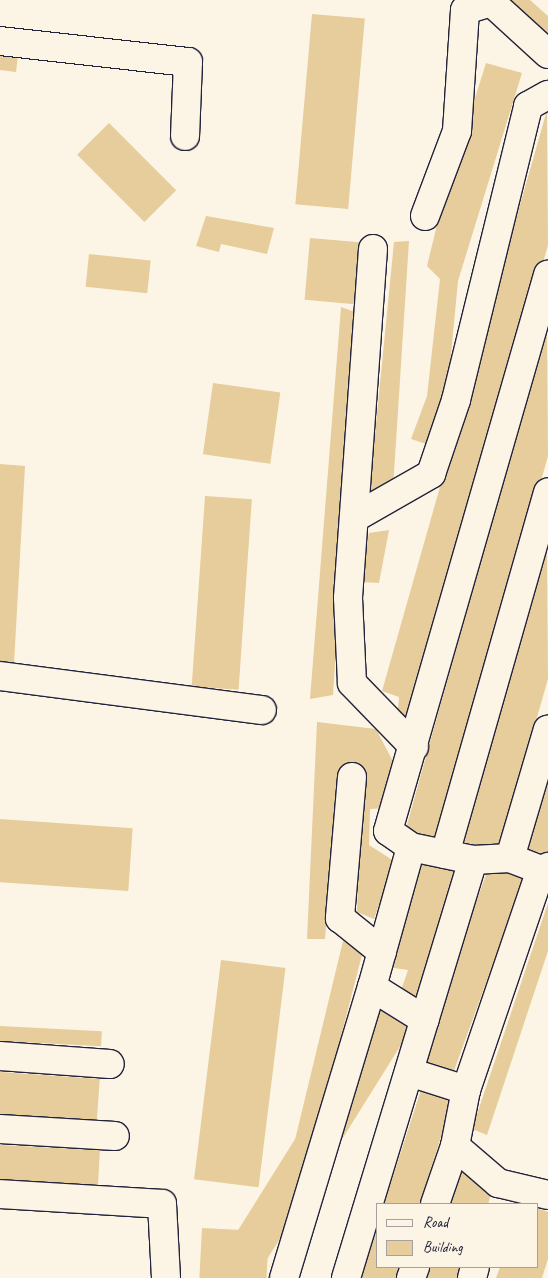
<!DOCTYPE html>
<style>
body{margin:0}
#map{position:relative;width:548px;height:1278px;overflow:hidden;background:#fcf5e5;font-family:Caveat,sans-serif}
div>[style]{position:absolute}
.building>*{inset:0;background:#e7cd9c;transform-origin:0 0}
.roads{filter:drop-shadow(1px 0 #22223b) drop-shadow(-1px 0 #22223b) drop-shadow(0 1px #22223b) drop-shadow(0 -1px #22223b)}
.minor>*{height:28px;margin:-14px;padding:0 14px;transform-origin:14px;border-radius:14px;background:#fcf5e5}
span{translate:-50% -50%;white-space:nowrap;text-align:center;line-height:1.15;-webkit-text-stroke:4px #fcf5e5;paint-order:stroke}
.legend{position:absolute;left:376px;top:1203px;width:162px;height:65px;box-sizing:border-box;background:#fcf5e5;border:1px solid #a5a1a1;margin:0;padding:6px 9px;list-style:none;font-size:15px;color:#22223b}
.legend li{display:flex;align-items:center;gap:10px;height:25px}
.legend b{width:25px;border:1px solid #a5a1a1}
</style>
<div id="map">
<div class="building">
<div style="clip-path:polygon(500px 0,530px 0,548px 16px,548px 44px)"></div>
<div style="left:312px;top:14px;width:53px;height:191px;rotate:5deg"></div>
<div style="clip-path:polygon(0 44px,19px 46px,16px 72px,0 70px)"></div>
<div style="clip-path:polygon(486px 63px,522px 73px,458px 281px,446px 407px,426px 444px,411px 439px,427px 396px,440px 279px,427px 266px,444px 196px)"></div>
<div style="clip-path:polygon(547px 110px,548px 245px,414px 723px,397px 719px,399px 697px,382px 691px)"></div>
<div style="left:109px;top:123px;width:95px;height:45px;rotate:45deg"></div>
<div style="clip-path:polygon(206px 216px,274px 228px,267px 254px,221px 244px,219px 252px,196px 246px)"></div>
<div style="left:310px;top:238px;width:53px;height:62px;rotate:5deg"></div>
<div style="clip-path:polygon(409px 241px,393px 488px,369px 495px,394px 242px)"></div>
<div style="left:89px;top:254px;width:62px;height:33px;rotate:6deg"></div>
<div style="clip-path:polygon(341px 307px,358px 313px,333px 695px,310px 699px)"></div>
<div style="clip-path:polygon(547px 322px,548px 456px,441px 837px,405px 832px)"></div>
<div style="left:213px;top:383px;width:68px;height:72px;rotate:8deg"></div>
<div style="clip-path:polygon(0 464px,25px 466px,14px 664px,0 663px)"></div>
<div style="left:205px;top:496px;width:47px;height:191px;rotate:4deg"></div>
<div style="clip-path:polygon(389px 530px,379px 583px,360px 582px,369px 533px)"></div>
<div style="clip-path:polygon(547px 547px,548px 679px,499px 849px,462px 842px)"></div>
<div style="clip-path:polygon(317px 722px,376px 729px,397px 769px,387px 808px,370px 809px,369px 845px,394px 861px,374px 919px,357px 912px,362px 767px,340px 767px,325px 939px,307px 939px)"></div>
<div style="clip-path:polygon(548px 775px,548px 854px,525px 850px)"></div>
<div style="left:0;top:819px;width:133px;height:63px;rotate:4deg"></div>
<div style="clip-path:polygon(420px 859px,454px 870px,420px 1004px,398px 999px,408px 970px,387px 967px)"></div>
<div style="left:491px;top:861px;width:37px;height:213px;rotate:20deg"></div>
<div style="clip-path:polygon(548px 903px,548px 951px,487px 1135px,472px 1129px)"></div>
<div style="clip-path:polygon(343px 941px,364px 947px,311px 1153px,294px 1144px)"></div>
<div style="left:221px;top:960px;width:65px;height:221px;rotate:7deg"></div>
<div style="left:380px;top:1003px;width:40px;height:286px;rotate:32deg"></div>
<div style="left:0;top:1026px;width:102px;height:15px;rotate:3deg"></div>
<div style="left:0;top:1072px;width:100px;height:47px;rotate:4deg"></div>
<div style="clip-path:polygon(421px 1090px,453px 1098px,420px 1204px,384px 1204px)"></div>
<div style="left:0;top:1145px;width:100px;height:38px;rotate:3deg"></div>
<div style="clip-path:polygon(460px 1170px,492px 1190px,488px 1204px,448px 1204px)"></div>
<div style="clip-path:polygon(537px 1208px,548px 1212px,548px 1259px,542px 1278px,496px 1278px,500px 1267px,537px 1267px)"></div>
<div style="clip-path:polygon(376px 1227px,377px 1267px,401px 1267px,397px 1278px,360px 1278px)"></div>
<div style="left:202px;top:1228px;width:67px;height:50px;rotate:3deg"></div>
<div style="clip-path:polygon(427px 1267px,468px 1267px,464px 1278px,423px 1278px)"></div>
</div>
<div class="roads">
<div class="minor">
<div style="left:0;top:41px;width:189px;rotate:6.4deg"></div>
<div style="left:188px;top:62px;width:74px;rotate:92.3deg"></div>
<div style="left:425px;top:216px;width:91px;rotate:-69.4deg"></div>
<div style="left:457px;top:131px;width:121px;rotate:-86.2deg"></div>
<div style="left:465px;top:10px;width:27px;rotate:-17deg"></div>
<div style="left:491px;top:2px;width:77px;rotate:42.4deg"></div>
<div style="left:373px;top:249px;width:350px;rotate:94.1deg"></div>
<div style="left:348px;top:598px;width:85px;rotate:87.3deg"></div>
<div style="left:352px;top:683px;width:89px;rotate:45.9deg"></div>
<div style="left:354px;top:518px;width:89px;rotate:-29.7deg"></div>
<div style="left:431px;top:474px;width:78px;rotate:-71.3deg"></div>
<div style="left:456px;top:400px;width:303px;rotate:-76.2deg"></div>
<div style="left:528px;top:106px;width:23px;rotate:-29deg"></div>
<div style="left:0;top:676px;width:264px;rotate:7.4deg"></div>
<div style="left:352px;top:777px;width:142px;rotate:94.9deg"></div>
<div style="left:340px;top:918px;width:54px;rotate:39deg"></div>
<div style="left:445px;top:854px;width:376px;rotate:-74.1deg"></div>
<div style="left:510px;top:858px;width:134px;rotate:-73.6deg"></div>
<div style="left:541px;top:870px;width:33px;rotate:-159deg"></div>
<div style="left:510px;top:858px;width:37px;rotate:177deg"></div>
<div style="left:473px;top:860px;width:63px;rotate:-168.2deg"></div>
<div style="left:411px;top:847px;width:28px;rotate:-145deg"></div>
<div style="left:388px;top:831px;width:579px;rotate:-73.95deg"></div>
<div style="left:372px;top:987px;width:62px;rotate:31.9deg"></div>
<div style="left:0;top:1056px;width:110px;rotate:4.2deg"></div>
<div style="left:409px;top:1072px;width:60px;rotate:17.5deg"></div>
<div style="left:0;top:1129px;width:115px;rotate:3.5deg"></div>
<div style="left:455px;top:1146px;width:57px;rotate:40.7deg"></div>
<div style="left:498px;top:1183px;width:51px;rotate:13.5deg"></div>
<div style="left:0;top:1194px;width:162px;rotate:3.5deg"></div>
<div style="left:162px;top:1204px;width:74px;rotate:86.9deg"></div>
<div style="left:435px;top:1204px;width:61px;rotate:-71deg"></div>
<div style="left:455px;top:1146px;width:57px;rotate:-78.9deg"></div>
<div style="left:466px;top:1090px;width:232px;rotate:-71.2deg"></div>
<div style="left:541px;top:870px;width:8px;rotate:-23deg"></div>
<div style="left:284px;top:1278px;width:304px;rotate:-73.2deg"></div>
<div style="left:372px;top:987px;width:145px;rotate:-74.4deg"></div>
<div style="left:346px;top:1278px;width:437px;rotate:-73.1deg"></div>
<div style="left:411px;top:1278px;width:12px;rotate:-70deg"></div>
<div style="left:472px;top:1278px;width:11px;rotate:-75deg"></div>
</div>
</div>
<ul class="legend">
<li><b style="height:6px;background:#fcf5e5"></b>Road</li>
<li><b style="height:14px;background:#e7cd9c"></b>Building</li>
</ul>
</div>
